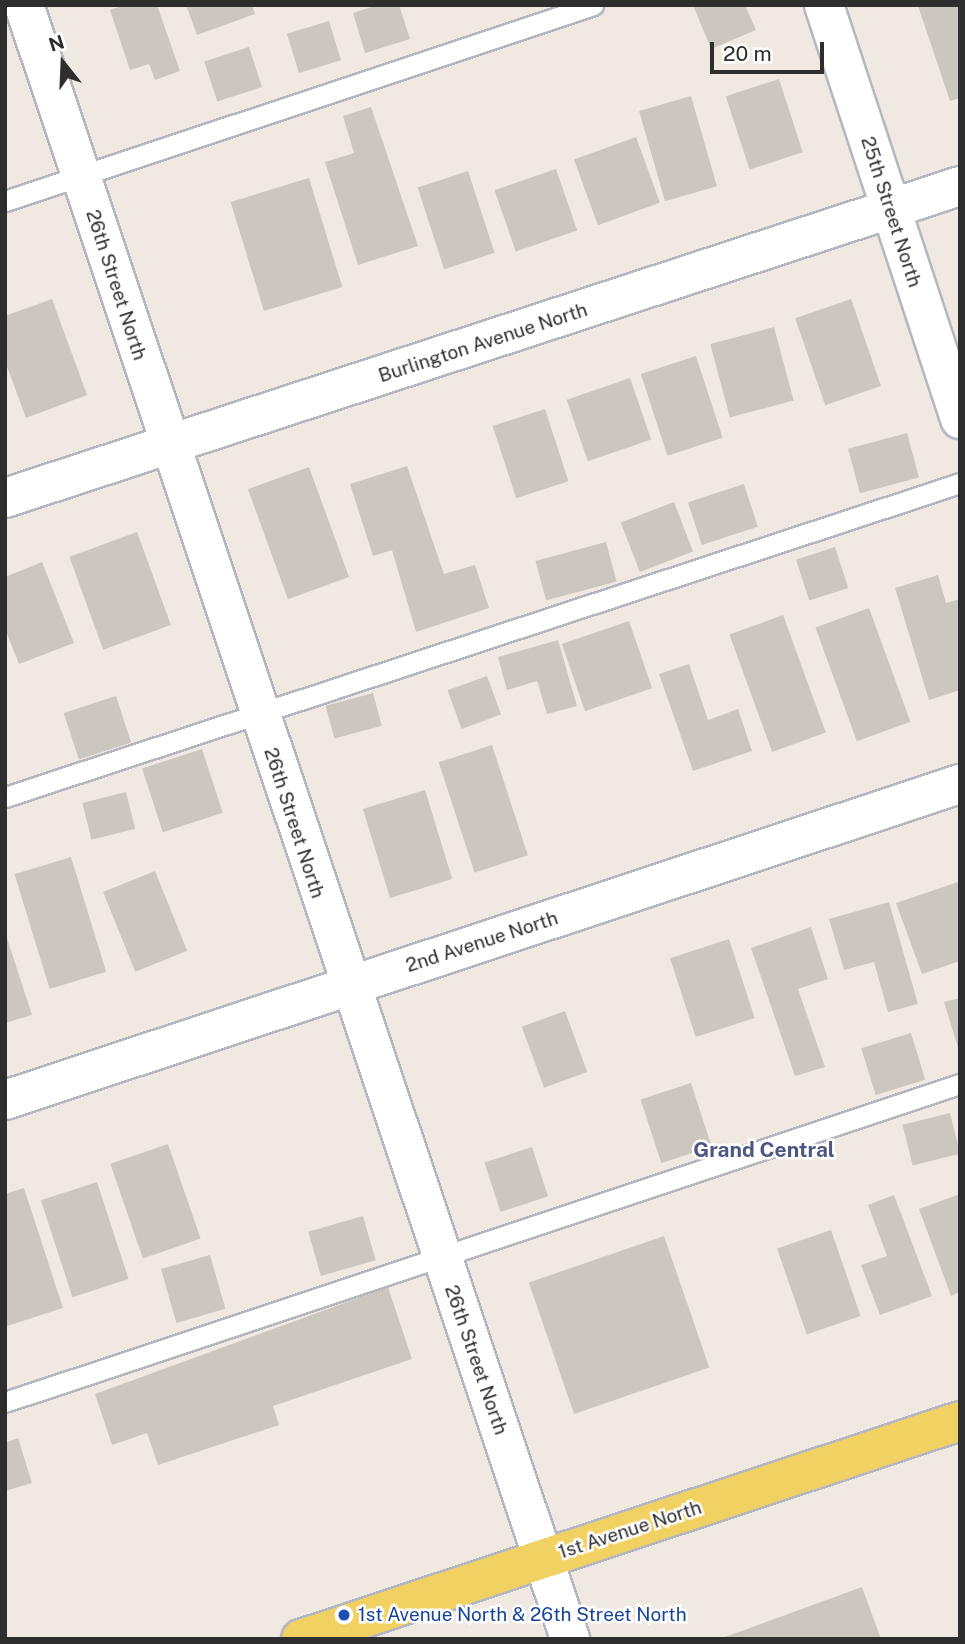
<!DOCTYPE html>
<style>
body{margin:0}
#map{position:relative;width:965px;height:1644px;overflow:hidden;background:#efe9e1;font-family:"Public Sans",sans-serif}
div>[style]{position:absolute}
.building>*{inset:0;background:#cbc7bf;transform-origin:0 0}
.roads{filter:drop-shadow(2px 0 #b4b7c1) drop-shadow(-2px 0 #b4b7c1) drop-shadow(0 2px #b4b7c1) drop-shadow(0 -2px #b4b7c1)}
.lane>*{height:19px;margin:-9.5px;padding:0 9.5px;transform-origin:9.5px;border-radius:9.5px;background:#fff}
.street>*{height:38px;margin:-19px;padding:0 19px;transform-origin:19px;border-radius:19px;background:#fff}
.primary>*{height:38px;margin:-19px;padding:0 19px;transform-origin:19px;border-radius:19px;background:#f2d163}
.dots>*{width:19px;height:19px;translate:-50% -50%;box-sizing:border-box;border:4px solid #fff;border-radius:50%}
span{translate:-50% -50%;white-space:nowrap;text-align:center;line-height:1.15;-webkit-text-stroke:5px #fff;paint-order:stroke}
.street-label{font-size:19px;color:#2e2e2e}
.transit-label{font-size:19px;color:#164399}
.left{translate:0 -50%;text-align:left}
.neighbourhood-label{font-size:21px;color:#4d5680;font-weight:700}
.frame{position:absolute;inset:0;border:7px solid #2e2e2e;pointer-events:none}
.north{position:absolute;left:28px;top:28px;width:70px;height:70px;-webkit-text-stroke:5px #fff;paint-order:stroke;rotate:342deg;font-size:19px;font-weight:700;line-height:28px;text-align:center;color:#2e2e2e}
.north::after{content:'';display:block;margin:auto;width:24px;height:32px;background:#2e2e2e;clip-path:polygon(50% 0,100% 100%,50% 72%,0 100%)}
.scale{position:absolute;left:710px;top:42px;width:114px;height:32px;box-sizing:border-box;border:4px solid #2e2e2e;border-top:0;padding-left:9px;font-size:21px;line-height:24px;white-space:nowrap;color:#2e2e2e;-webkit-text-stroke:5px #fff;paint-order:stroke}
</style>
<div id="map">
<div class="building">
<div style="clip-path:polygon(125px 5px,157px 5px,180px 71px,155px 80px,149px 64px,130px 70px,110px 10px)"></div>
<div style="clip-path:polygon(186px 5px,252px 5px,255px 14px,197px 35px)"></div>
<div style="clip-path:polygon(377px 5px,399px 5px,410px 39px,365px 53px,353px 13px)"></div>
<div style="clip-path:polygon(693px 5px,745px 5px,756px 30px,711px 49px)"></div>
<div style="clip-path:polygon(960px 5px,960px 98px,950px 101px,918px 6px)"></div>
<div style="left:329px;top:21px;width:41px;height:44px;rotate:73deg"></div>
<div style="left:249px;top:47px;width:42px;height:47px;rotate:72deg"></div>
<div style="left:779px;top:79px;width:77px;height:56px;rotate:72deg"></div>
<div style="left:691px;top:96px;width:94px;height:54px;rotate:74deg"></div>
<div style="clip-path:polygon(371px 107px,418px 246px,358px 265px,325px 162px,354px 153px,343px 116px)"></div>
<div style="left:636px;top:137px;width:70px;height:66px;rotate:70deg"></div>
<div style="left:556px;top:169px;width:65px;height:65px;rotate:71deg"></div>
<div style="left:468px;top:171px;width:86px;height:53px;rotate:72deg"></div>
<div style="left:309px;top:178px;width:114px;height:82px;rotate:73deg"></div>
<div style="clip-path:polygon(52px 299px,87px 395px,26px 418px,5px 361px,5px 316px)"></div>
<div style="left:851px;top:299px;width:92px;height:59px;rotate:71deg"></div>
<div style="left:774px;top:327px;width:76px;height:66px;rotate:75deg"></div>
<div style="left:696px;top:356px;width:86px;height:58px;rotate:72deg"></div>
<div style="left:630px;top:378px;width:65px;height:67px;rotate:71deg"></div>
<div style="left:545px;top:409px;width:76px;height:55px;rotate:72deg"></div>
<div style="left:907px;top:433px;width:46px;height:61px;rotate:75deg"></div>
<div style="clip-path:polygon(407px 466px,444px 574px,475px 565px,489px 608px,416px 632px,392px 550px,373px 556px,350px 484px)"></div>
<div style="left:309px;top:467px;width:117px;height:65px;rotate:70deg"></div>
<div style="left:744px;top:484px;width:45px;height:59px;rotate:72deg"></div>
<div style="left:674px;top:502px;width:53px;height:57px;rotate:69deg"></div>
<div style="left:137px;top:532px;width:99px;height:72px;rotate:70deg"></div>
<div style="left:606px;top:542px;width:41px;height:73px;rotate:75deg"></div>
<div style="left:835px;top:547px;width:43px;height:41px;rotate:72deg"></div>
<div style="clip-path:polygon(42px 562px,74px 643px,19px 664px,5px 629px,5px 577px)"></div>
<div style="clip-path:polygon(938px 575px,946px 603px,960px 599px,960px 690px,929px 700px,895px 588px)"></div>
<div style="left:869px;top:608px;width:121px;height:57px;rotate:70deg"></div>
<div style="left:783px;top:615px;width:125px;height:57px;rotate:70deg"></div>
<div style="left:629px;top:621px;width:71px;height:71px;rotate:71deg"></div>
<div style="clip-path:polygon(558px 640px,577px 706px,547px 714px,537px 681px,507px 690px,498px 657px)"></div>
<div style="clip-path:polygon(689px 664px,708px 720px,738px 709px,752px 751px,693px 771px,659px 674px)"></div>
<div style="left:487px;top:676px;width:41px;height:42px;rotate:70deg"></div>
<div style="left:373px;top:693px;width:34px;height:49px;rotate:75deg"></div>
<div style="left:116px;top:696px;width:49px;height:55px;rotate:72deg"></div>
<div style="left:492px;top:745px;width:116px;height:56px;rotate:72deg"></div>
<div style="left:202px;top:749px;width:67px;height:63px;rotate:72deg"></div>
<div style="left:425px;top:790px;width:93px;height:65px;rotate:73deg"></div>
<div style="left:126px;top:792px;width:38px;height:45px;rotate:76deg"></div>
<div style="left:71px;top:857px;width:120px;height:59px;rotate:73deg"></div>
<div style="left:155px;top:871px;width:86px;height:56px;rotate:68deg"></div>
<div style="clip-path:polygon(958px 882px,960px 961px,922px 974px,896px 903px)"></div>
<div style="clip-path:polygon(889px 902px,918px 1004px,888px 1012px,874px 962px,844px 970px,829px 919px)"></div>
<div style="clip-path:polygon(811px 927px,828px 979px,798px 989px,825px 1067px,795px 1076px,751px 948px)"></div>
<div style="clip-path:polygon(5px 932px,32px 1015px,5px 1023px)"></div>
<div style="left:729px;top:939px;width:83px;height:62px;rotate:72deg"></div>
<div style="clip-path:polygon(960px 998px,960px 1051px,959px 1051px,944px 1002px)"></div>
<div style="left:565px;top:1011px;width:65px;height:46px;rotate:70deg"></div>
<div style="left:911px;top:1033px;width:49px;height:52px;rotate:73deg"></div>
<div style="left:691px;top:1083px;width:67px;height:53px;rotate:72deg"></div>
<div style="left:950px;top:1113px;width:42px;height:49px;rotate:76deg"></div>
<div style="left:168px;top:1144px;width:100px;height:61px;rotate:71deg"></div>
<div style="left:532px;top:1147px;width:52px;height:50px;rotate:72deg"></div>
<div style="left:97px;top:1182px;width:102px;height:59px;rotate:72deg"></div>
<div style="clip-path:polygon(24px 1188px,63px 1308px,7px 1326px,5px 1194px)"></div>
<div style="clip-path:polygon(960px 1194px,960px 1292px,951px 1296px,919px 1209px)"></div>
<div style="clip-path:polygon(894px 1195px,932px 1296px,880px 1315px,861px 1265px,887px 1256px,868px 1205px)"></div>
<div style="left:363px;top:1216px;width:46px;height:57px;rotate:74deg"></div>
<div style="left:831px;top:1230px;width:91px;height:57px;rotate:71deg"></div>
<div style="left:664px;top:1236px;width:139px;height:143px;rotate:71deg"></div>
<div style="left:210px;top:1255px;width:56px;height:51px;rotate:74deg"></div>
<div style="clip-path:polygon(388px 1287px,412px 1359px,273px 1406px,279px 1425px,158px 1465px,147px 1433px,112px 1445px,95px 1394px)"></div>
<div style="clip-path:polygon(18px 1438px,32px 1483px,5px 1491px,5px 1443px)"></div>
<div style="clip-path:polygon(862px 1587px,881px 1639px,722px 1639px,722px 1638px)"></div>
</div>
<div class="roads">
<div class="lane">
<div style="left:5px;top:201px;width:620px;rotate:-18.43deg"></div>
<div style="left:5px;top:797px;width:1005px;rotate:-18.2deg"></div>
<div style="left:5px;top:1402px;width:1007px;rotate:-18.42deg"></div>
</div>
<div class="street">
<div style="left:24px;top:5px;width:1723px;rotate:71.52deg"></div>
<div style="left:824px;top:5px;width:436px;rotate:71.8deg"></div>
<div style="left:5px;top:498px;width:1005px;rotate:-18.09deg"></div>
<div style="left:5px;top:1100px;width:1006px;rotate:-18.31deg"></div>
</div>
<div class="primary">
<div style="left:301px;top:1639px;width:694px;rotate:-18.3deg"></div>
</div>
</div>
<div class="dots">
<div style="left:344px;top:1615px;background:#1a4fb4"></div>
</div>
<div class="street-label">
<span style="left:891px;top:212px;rotate:72deg">25th Street North</span>
<span style="left:116px;top:285px;rotate:72deg">26th Street North</span>
<span style="left:483px;top:343px;rotate:-18deg">Burlington Avenue North</span>
<span style="left:294px;top:823px;rotate:72deg">26th Street North</span>
<span style="left:482px;top:942px;rotate:-18deg">2nd Avenue North</span>
<span style="left:476px;top:1360px;rotate:71deg">26th Street North</span>
<span style="left:630px;top:1530px;rotate:-18deg">1st Avenue North</span>
</div>
<div class="transit-label">
<span class="left" style="left:358px;top:1615px">1st Avenue North &amp; 26th Street North</span>
</div>
<div class="neighbourhood-label">
<span style="left:764px;top:1150px">Grand Central</span>
</div>
<div class="frame"></div>
<div class="north">N</div>
<div class="scale">20 m</div>
</div>
